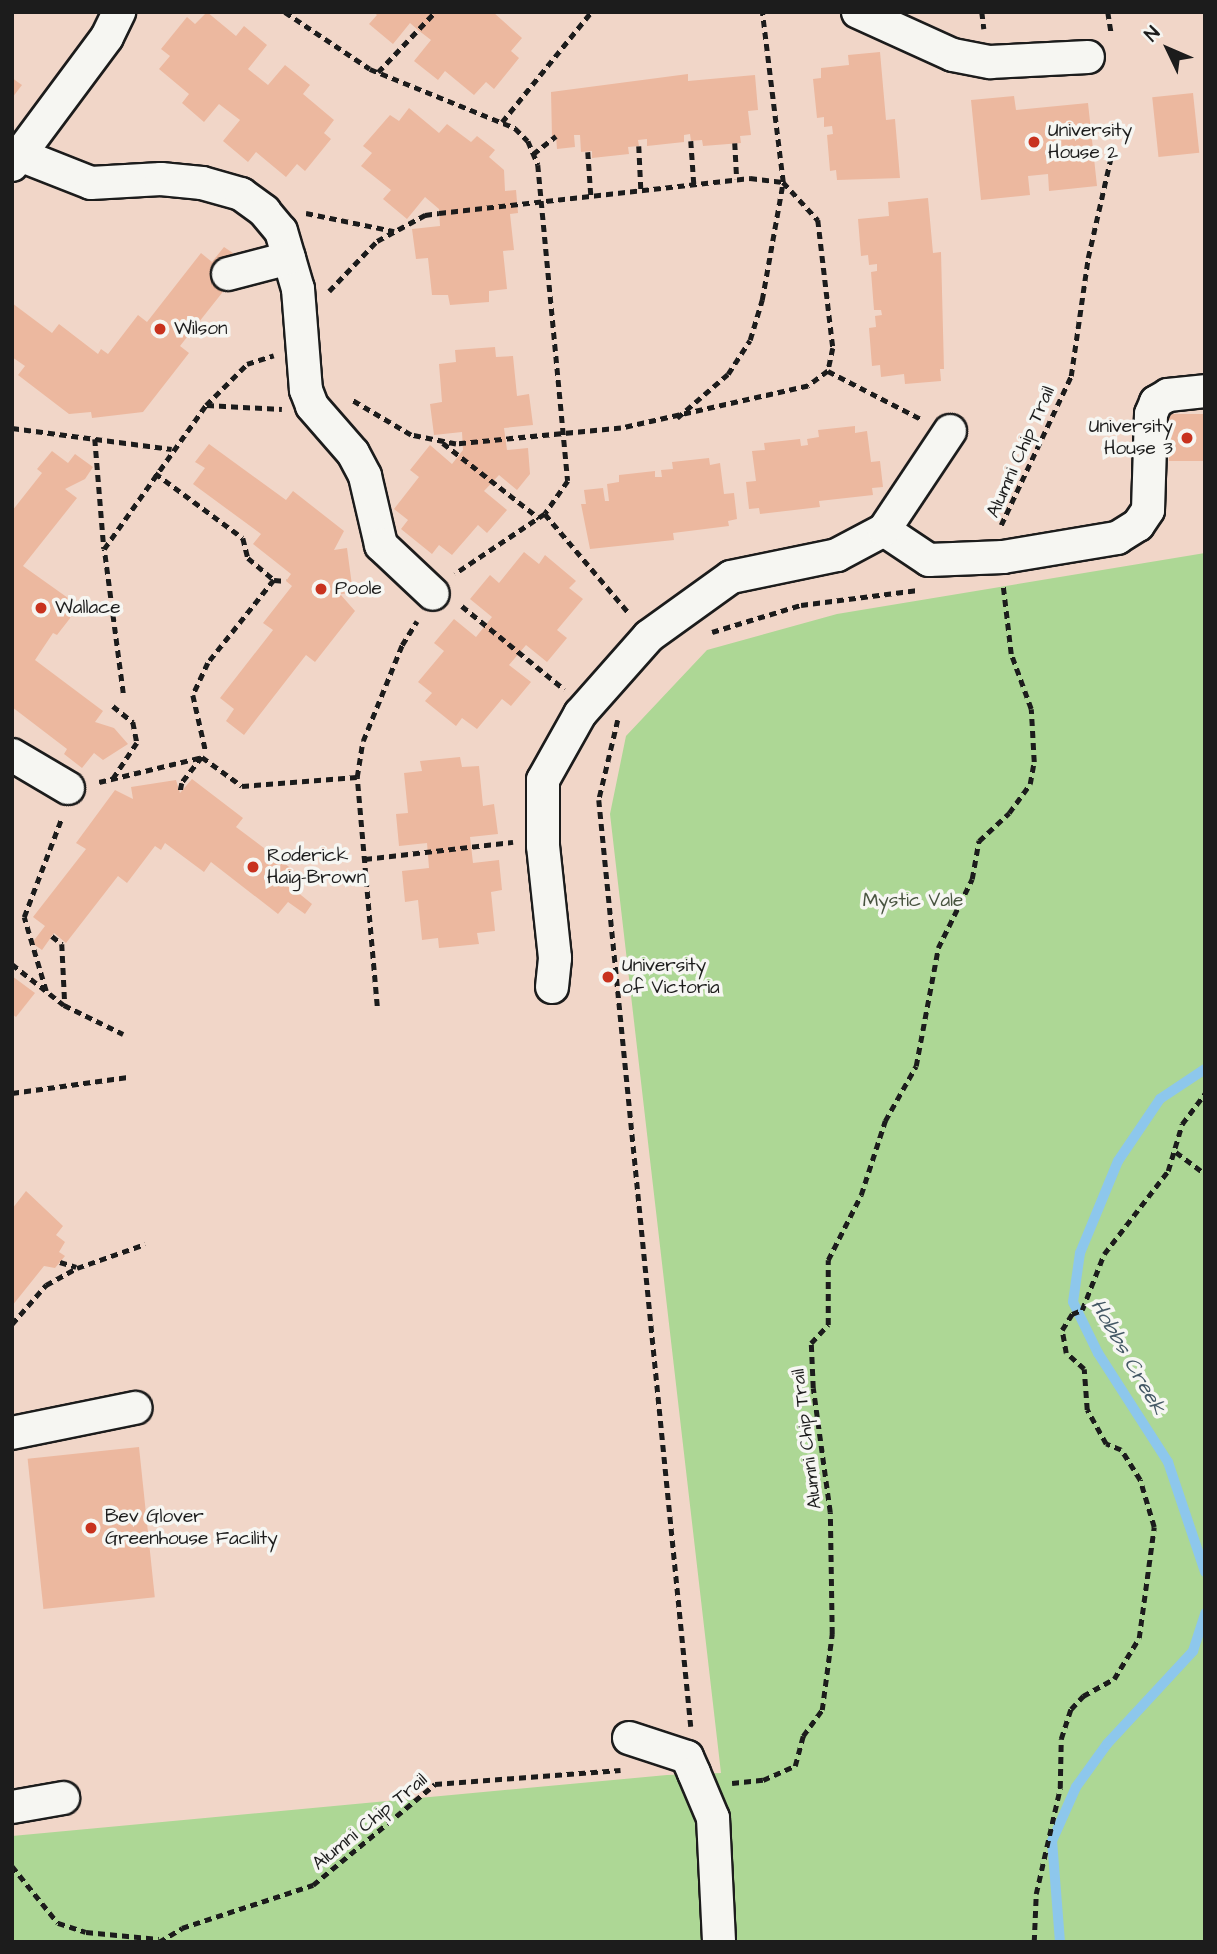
<!DOCTYPE html>
<style>
body{margin:0}
#map{position:relative;width:1217px;height:1954px;overflow:hidden;background:#f3e3d9;font-family:"Architects Daughter",sans-serif}
div>[style]{position:absolute}
.built>*{inset:0;background:#f1d6c8;transform-origin:0 0}
.green>*{inset:0;background:#add795}
.stream>*{height:10px;margin:-5px;padding:0 5px;transform-origin:5px;border-radius:5px;background:#8dc7ec}
.building>*{inset:0;background:#ecb89f;transform-origin:0 0}
.path>*{height:4.5px;margin-top:-2.25px;transform-origin:0;background:repeating-linear-gradient(90deg,#1c1c1c 0 7px,transparent 0 12px)}
.roads{filter:drop-shadow(2px 0 #1c1c1c) drop-shadow(-2px 0 #1c1c1c) drop-shadow(0 2px #1c1c1c) drop-shadow(0 -2px #1c1c1c)}
.minor>*{height:32px;margin:-16px;padding:0 16px;transform-origin:16px;border-radius:16px;background:#f6f6f2}
.dots>*{width:19px;height:19px;translate:-50% -50%;box-sizing:border-box;border:4px solid #f6f6f2;border-radius:50%}
span{translate:-50% -50%;white-space:nowrap;text-align:center;line-height:1.15;-webkit-text-stroke:7px #f6f6f2;paint-order:stroke}
.poi-label{font-size:19px;color:#1c1c1c}
.left{translate:0 -50%;text-align:left}
.right{translate:-100% -50%;text-align:right}
.street-label{font-size:19px;color:#1c1c1c}
.park-label{font-size:19px;color:#485440}
.water-label{font-size:21px;color:#445865;font-style:italic}
.frame{position:absolute;inset:0;border:14px solid #1c1c1c;pointer-events:none}
.north{position:absolute;left:1133px;top:14px;width:70px;height:70px;-webkit-text-stroke:5px #f6f6f2;paint-order:stroke;rotate:314deg;font-size:19px;font-weight:700;line-height:28px;text-align:center;color:#1c1c1c}
.north::after{content:'';display:block;margin:auto;width:24px;height:32px;background:#1c1c1c;clip-path:polygon(50% 0,100% 100%,50% 72%,0 100%)}
</style>
<div id="map">
<div class="built">
<div style="left:12px;top:12px;width:1193px;height:1930px"></div>
</div>
<div class="green">
<div style="clip-path:polygon(1205px 553px,1205px 1942px,12px 1942px,12px 1836px,667px 1775px,721px 1773px,610px 814px,626px 736px,707px 650px,837px 614px)"></div>
</div>
<div class="stream">
<div style="left:1205px;top:1069px;width:54px;rotate:146.3deg"></div>
<div style="left:1160px;top:1099px;width:75px;rotate:124.1deg"></div>
<div style="left:1118px;top:1161px;width:100px;rotate:112.4deg"></div>
<div style="left:1080px;top:1253px;width:49px;rotate:98.1deg"></div>
<div style="left:1073px;top:1302px;width:57px;rotate:63.9deg"></div>
<div style="left:1098px;top:1353px;width:130px;rotate:57.3deg"></div>
<div style="left:1168px;top:1462px;width:116px;rotate:71.4deg"></div>
<div style="left:1060px;top:1942px;width:101px;rotate:-94.5deg"></div>
<div style="left:1052px;top:1841px;width:59px;rotate:-66deg"></div>
<div style="left:1076px;top:1787px;width:53px;rotate:-54.2deg"></div>
<div style="left:1107px;top:1744px;width:127px;rotate:-47.2deg"></div>
<div style="left:1193px;top:1651px;width:40px;rotate:-72deg"></div>
</div>
<div class="building">
<div style="clip-path:polygon(207px 12px,236px 36px,244px 26px,267px 45px,248px 69px,268px 85px,285px 65px,310px 85px,303px 94px,334px 120px,324px 133px,331px 139px,305px 171px,297px 164px,286px 177px,256px 152px,248px 162px,223px 141px,240px 120px,219px 104px,204px 122px,182px 103px,189px 94px,159px 69px,170px 56px,161px 49px,187px 17px,195px 24px)"></div>
<div style="clip-path:polygon(373px 12px,493px 12px,522px 38px,511px 51px,519px 58px,494px 89px,486px 82px,474px 95px,445px 71px,438px 80px,414px 61px,431px 40px,418px 30px,410px 23px,393px 44px,369px 24px,377px 15px)"></div>
<div style="clip-path:polygon(880px 52px,886px 120px,895px 119px,900px 178px,837px 180px,836px 170px,830px 171px,827px 135px,833px 134px,832px 126px,824px 127px,824px 117px,817px 118px,813px 79px,821px 78px,821px 68px,849px 65px,848px 55px)"></div>
<div style="clip-path:polygon(688px 74px,688px 81px,755px 75px,758px 110px,748px 111px,751px 135px,740px 136px,741px 143px,703px 146px,702px 140px,691px 141px,690px 134px,684px 135px,684px 142px,647px 146px,647px 139px,638px 140px,639px 146px,628px 147px,629px 154px,592px 158px,592px 151px,581px 152px,580px 135px,574px 135px,575px 147px,557px 149px,556px 136px,552px 137px,551px 92px)"></div>
<div style="clip-path:polygon(12px 78px,22px 85px,12px 98px)"></div>
<div style="left:1193px;top:93px;width:60px;height:41px;rotate:84deg"></div>
<div style="clip-path:polygon(1014px 96px,1016px 110px,1088px 103px,1097px 186px,1049px 191px,1048px 174px,1028px 176px,1030px 195px,981px 200px,971px 100px)"></div>
<div style="clip-path:polygon(409px 108px,439px 133px,447px 124px,471px 142px,477px 136px,495px 150px,489px 157px,504px 170px,505px 191px,516px 190px,518px 213px,510px 214px,514px 250px,503px 251px,507px 289px,489px 291px,489px 302px,450px 305px,448px 295px,432px 295px,428px 258px,416px 259px,412px 229px,440px 226px,439px 209px,425px 197px,407px 219px,383px 199px,391px 190px,361px 166px,372px 153px,363px 146px,390px 115px,399px 121px)"></div>
<div style="clip-path:polygon(928px 198px,933px 253px,941px 252px,944px 369px,940px 369px,941px 381px,905px 384px,904px 374px,881px 377px,880px 365px,872px 366px,869px 328px,876px 327px,875px 316px,882px 315px,881px 310px,874px 310px,871px 272px,877px 271px,877px 264px,869px 265px,868px 255px,861px 256px,858px 219px,889px 216px,888px 202px)"></div>
<div style="clip-path:polygon(224px 247px,233px 253px,221px 269px,233px 279px,180px 346px,189px 353px,143px 412px,92px 418px,91px 412px,69px 414px,18px 375px,25px 366px,12px 357px,12px 303px,52px 333px,59px 324px,98px 354px,101px 349px,108px 354px,138px 315px,147px 322px,201px 253px,212px 262px)"></div>
<div style="clip-path:polygon(495px 347px,496px 357px,513px 356px,517px 396px,529px 394px,533px 425px,504px 428px,507px 450px,528px 448px,530px 474px,517px 490px,499px 475px,484px 491px,507px 510px,487px 533px,478px 525px,452px 555px,439px 545px,432px 554px,401px 529px,408px 520px,394px 509px,419px 477px,410px 470px,430px 445px,452px 464px,463px 450px,462px 432px,434px 435px,430px 404px,442px 402px,439px 364px,456px 362px,455px 350px)"></div>
<div style="left:1205px;top:414px;width:47px;height:36px;rotate:90deg"></div>
<div style="clip-path:polygon(855px 426px,855px 433px,867px 431px,871px 462px,880px 461px,883px 487px,872px 488px,873px 495px,819px 501px,820px 507px,760px 514px,759px 508px,749px 509px,746px 482px,756px 481px,752px 451px,765px 450px,764px 443px,800px 439px,801px 446px,808px 445px,807px 439px,819px 437px,818px 430px)"></div>
<div style="clip-path:polygon(209px 444px,286px 500px,293px 491px,344px 531px,334px 550px,347px 548px,353px 593px,340px 594px,355px 611px,315px 662px,306px 655px,244px 735px,226px 721px,234px 709px,220px 698px,273px 630px,263px 623px,292px 586px,286px 581px,291px 574px,253px 544px,261px 534px,193px 484px,205px 468px,195px 462px)"></div>
<div style="clip-path:polygon(52px 451px,68px 463px,75px 454px,93px 467px,85px 479px,65px 489px,77px 498px,23px 566px,68px 598px,71px 617px,57px 635px,53px 633px,35px 660px,103px 711px,95px 722px,114px 728px,128px 744px,103px 760px,94px 753px,82px 768px,64px 754px,67px 749px,12px 707px,12px 511px,42px 473px,37px 469px)"></div>
<div style="clip-path:polygon(709px 458px,710px 465px,720px 463px,724px 494px,734px 493px,737px 519px,728px 521px,729px 526px,673px 533px,674px 540px,590px 549px,581px 504px,586px 504px,584px 490px,603px 488px,605px 501px,609px 501px,607px 484px,619px 482px,619px 475px,655px 471px,655px 477px,662px 477px,661px 470px,673px 469px,672px 462px)"></div>
<div style="clip-path:polygon(524px 552px,539px 564px,545px 555px,576px 581px,569px 588px,583px 599px,557px 630px,567px 638px,547px 662px,526px 645px,509px 665px,531px 682px,511px 706px,502px 699px,477px 729px,462px 718px,456px 726px,425px 701px,432px 693px,418px 682px,444px 651px,434px 643px,454px 619px,476px 637px,492px 617px,470px 599px,490px 575px,499px 583px)"></div>
<div style="clip-path:polygon(460px 757px,462px 767px,479px 766px,483px 806px,494px 804px,498px 834px,470px 837px,473px 863px,499px 860px,502px 890px,491px 892px,495px 931px,477px 933px,479px 944px,439px 948px,438px 938px,422px 940px,418px 900px,405px 902px,402px 871px,429px 868px,427px 843px,399px 846px,396px 814px,408px 813px,404px 773px,422px 771px,420px 761px)"></div>
<div style="clip-path:polygon(192px 779px,243px 818px,236px 827px,305px 879px,296px 891px,312px 904px,305px 914px,288px 902px,278px 914px,211px 862px,204px 872px,165px 843px,161px 850px,155px 846px,127px 883px,118px 876px,66px 943px,54px 933px,42px 950px,32px 943px,45px 926px,33px 917px,86px 849px,76px 843px,115px 790px,133px 799px,131px 787px,176px 780px,180px 793px)"></div>
<div style="clip-path:polygon(12px 976px,35px 993px,16px 1017px,12px 1014px)"></div>
<div style="clip-path:polygon(26px 1191px,63px 1226px,56px 1235px,65px 1242px,59px 1252px,65px 1256px,55px 1268px,44px 1266px,12px 1306px,12px 1209px)"></div>
<div style="left:139px;top:1447px;width:151px;height:112px;rotate:84deg"></div>
</div>
<div class="path">
<div style="left:285px;top:12px;width:102px;rotate:33.8deg"></div>
<div style="left:370px;top:69px;width:157px;rotate:22.1deg"></div>
<div style="left:515px;top:128px;width:18px;rotate:45deg"></div>
<div style="left:528px;top:141px;width:26px;rotate:67deg"></div>
<div style="left:538px;top:165px;width:317px;rotate:84.6deg"></div>
<div style="left:568px;top:481px;width:40px;rotate:124.9deg"></div>
<div style="left:545px;top:514px;width:108px;rotate:146.3deg"></div>
<div style="left:982px;top:12px;width:17px;rotate:83deg"></div>
<div style="left:1108px;top:12px;width:20px;rotate:81deg"></div>
<div style="left:378px;top:72px;width:83px;rotate:-46.5deg"></div>
<div style="left:502px;top:122px;width:141px;rotate:-51deg"></div>
<div style="left:691px;top:141px;width:43px;rotate:86deg"></div>
<div style="left:735px;top:143px;width:36px;rotate:87deg"></div>
<div style="left:639px;top:146px;width:43px;rotate:87.3deg"></div>
<div style="left:588px;top:152px;width:43px;rotate:86deg"></div>
<div style="left:533px;top:154px;width:29px;rotate:-38deg"></div>
<div style="left:306px;top:213px;width:90px;rotate:11.6deg"></div>
<div style="left:329px;top:291px;width:69px;rotate:-46.2deg"></div>
<div style="left:377px;top:241px;width:55px;rotate:-28.4deg"></div>
<div style="left:425px;top:215px;width:14px;rotate:-8deg"></div>
<div style="left:439px;top:213px;width:313px;rotate:-6.4deg"></div>
<div style="left:750px;top:178px;width:33px;rotate:7deg"></div>
<div style="left:783px;top:182px;width:52px;rotate:47.4deg"></div>
<div style="left:818px;top:220px;width:129px;rotate:83.3deg"></div>
<div style="left:833px;top:348px;width:24px;rotate:102deg"></div>
<div style="left:828px;top:371px;width:25px;rotate:143deg"></div>
<div style="left:808px;top:386px;width:192px;rotate:167.3deg"></div>
<div style="left:621px;top:428px;width:166px;rotate:174.5deg"></div>
<div style="left:456px;top:444px;width:46px;rotate:-168.7deg"></div>
<div style="left:411px;top:435px;width:71px;rotate:-149.5deg"></div>
<div style="left:828px;top:371px;width:105px;rotate:27.3deg"></div>
<div style="left:207px;top:405px;width:75px;rotate:3.1deg"></div>
<div style="left:677px;top:418px;width:67px;rotate:-40.8deg"></div>
<div style="left:728px;top:374px;width:40px;rotate:-57.1deg"></div>
<div style="left:750px;top:340px;width:42px;rotate:-73.3deg"></div>
<div style="left:762px;top:300px;width:120px;rotate:-79.9deg"></div>
<div style="left:783px;top:182px;width:171px;rotate:-97deg"></div>
<div style="left:12px;top:428px;width:161px;rotate:7.5deg"></div>
<div style="left:95px;top:439px;width:110px;rotate:85.3deg"></div>
<div style="left:443px;top:443px;width:122px;rotate:38deg"></div>
<div style="left:155px;top:473px;width:109px;rotate:36.5deg"></div>
<div style="left:243px;top:538px;width:21px;rotate:76deg"></div>
<div style="left:248px;top:558px;width:34px;rotate:40deg"></div>
<div style="left:274px;top:580px;width:106px;rotate:128.5deg"></div>
<div style="left:208px;top:663px;width:35px;rotate:115deg"></div>
<div style="left:193px;top:695px;width:58px;rotate:77.2deg"></div>
<div style="left:545px;top:514px;width:128px;rotate:49.7deg"></div>
<div style="left:1001px;top:525px;width:165px;rotate:-64.8deg"></div>
<div style="left:1071px;top:376px;width:119px;rotate:-81.8deg"></div>
<div style="left:1088px;top:258px;width:104px;rotate:-77.2deg"></div>
<div style="left:274px;top:580px;width:12px;rotate:5deg"></div>
<div style="left:462px;top:606px;width:132px;rotate:39.1deg"></div>
<div style="left:712px;top:632px;width:93px;rotate:-16.9deg"></div>
<div style="left:801px;top:605px;width:118px;rotate:-7.3deg"></div>
<div style="left:123px;top:693px;width:145px;rotate:-97.5deg"></div>
<div style="left:104px;top:549px;width:176px;rotate:-54.7deg"></div>
<div style="left:206px;top:405px;width:58px;rotate:-45deg"></div>
<div style="left:247px;top:364px;width:28px;rotate:-18deg"></div>
<div style="left:113px;top:706px;width:26px;rotate:39deg"></div>
<div style="left:133px;top:722px;width:21px;rotate:79deg"></div>
<div style="left:137px;top:743px;width:43px;rotate:123.7deg"></div>
<div style="left:618px;top:720px;width:82px;rotate:103.4deg"></div>
<div style="left:599px;top:800px;width:931px;rotate:84.33deg"></div>
<div style="left:202px;top:757px;width:49px;rotate:35.9deg"></div>
<div style="left:242px;top:786px;width:115px;rotate:-4.5deg"></div>
<div style="left:99px;top:782px;width:106px;rotate:-13.6deg"></div>
<div style="left:202px;top:757px;width:33px;rotate:128deg"></div>
<div style="left:182px;top:783px;width:10px;rotate:101deg"></div>
<div style="left:365px;top:859px;width:149px;rotate:-6.6deg"></div>
<div style="left:52px;top:936px;width:13px;rotate:39deg"></div>
<div style="left:62px;top:944px;width:62px;rotate:87.2deg"></div>
<div style="left:12px;top:964px;width:66px;rotate:38.3deg"></div>
<div style="left:64px;top:1005px;width:66px;rotate:26.2deg"></div>
<div style="left:46px;top:991px;width:77px;rotate:-106.6deg"></div>
<div style="left:24px;top:917px;width:107px;rotate:-69.2deg"></div>
<div style="left:377px;top:1006px;width:230px;rotate:-95deg"></div>
<div style="left:357px;top:777px;width:36px;rotate:-81deg"></div>
<div style="left:363px;top:741px;width:104px;rotate:-67.9deg"></div>
<div style="left:402px;top:645px;width:28px;rotate:-58deg"></div>
<div style="left:12px;top:1093px;width:117px;rotate:-7.9deg"></div>
<div style="left:1176px;top:1152px;width:36px;rotate:37deg"></div>
<div style="left:60px;top:1262px;width:17px;rotate:17deg"></div>
<div style="left:12px;top:1324px;width:52px;rotate:-48.9deg"></div>
<div style="left:46px;top:1285px;width:35px;rotate:-29deg"></div>
<div style="left:77px;top:1268px;width:72px;rotate:-19.4deg"></div>
<div style="left:732px;top:1783px;width:31px;rotate:-6deg"></div>
<div style="left:763px;top:1780px;width:35px;rotate:-24deg"></div>
<div style="left:795px;top:1766px;width:31px;rotate:-75deg"></div>
<div style="left:803px;top:1736px;width:32px;rotate:-54deg"></div>
<div style="left:822px;top:1710px;width:77px;rotate:-82.5deg"></div>
<div style="left:832px;top:1634px;width:122px;rotate:-90.9deg"></div>
<div style="left:830px;top:1512px;width:125px;rotate:-97.8deg"></div>
<div style="left:813px;top:1388px;width:45px;rotate:-92.5deg"></div>
<div style="left:811px;top:1343px;width:25px;rotate:-47deg"></div>
<div style="left:828px;top:1325px;width:65px;rotate:-90deg"></div>
<div style="left:828px;top:1260px;width:73px;rotate:-63.1deg"></div>
<div style="left:861px;top:1195px;width:78px;rotate:-72deg"></div>
<div style="left:885px;top:1121px;width:63px;rotate:-60.6deg"></div>
<div style="left:916px;top:1066px;width:120px;rotate:-79.4deg"></div>
<div style="left:938px;top:948px;width:77px;rotate:-63.8deg"></div>
<div style="left:972px;top:879px;width:39px;rotate:-80deg"></div>
<div style="left:979px;top:841px;width:41px;rotate:-43deg"></div>
<div style="left:1009px;top:813px;width:36px;rotate:-54deg"></div>
<div style="left:1030px;top:784px;width:22px;rotate:-80deg"></div>
<div style="left:1034px;top:762px;width:53px;rotate:-93.2deg"></div>
<div style="left:1031px;top:709px;width:59px;rotate:-110deg"></div>
<div style="left:1011px;top:654px;width:68px;rotate:-96.7deg"></div>
<div style="left:12px;top:1866px;width:73px;rotate:51.1deg"></div>
<div style="left:58px;top:1923px;width:29px;rotate:18deg"></div>
<div style="left:86px;top:1932px;width:73px;rotate:5.5deg"></div>
<div style="left:159px;top:1942px;width:27px;rotate:-31deg"></div>
<div style="left:182px;top:1928px;width:138px;rotate:-18.2deg"></div>
<div style="left:313px;top:1885px;width:158px;rotate:-39.6deg"></div>
<div style="left:435px;top:1784px;width:186px;rotate:-4.3deg"></div>
<div style="left:1034px;top:1942px;width:48px;rotate:-87.6deg"></div>
<div style="left:1036px;top:1894px;width:109px;rotate:-77.2deg"></div>
<div style="left:1060px;top:1788px;width:49px;rotate:-88.8deg"></div>
<div style="left:1061px;top:1739px;width:32px;rotate:-72deg"></div>
<div style="left:1071px;top:1709px;width:18px;rotate:-47deg"></div>
<div style="left:1083px;top:1696px;width:35px;rotate:-29deg"></div>
<div style="left:1114px;top:1679px;width:48px;rotate:-58.6deg"></div>
<div style="left:1139px;top:1638px;width:112px;rotate:-82.3deg"></div>
<div style="left:1154px;top:1527px;width:49px;rotate:-106.6deg"></div>
<div style="left:1140px;top:1480px;width:36px;rotate:-122deg"></div>
<div style="left:1121px;top:1450px;width:16px;rotate:-158deg"></div>
<div style="left:1106px;top:1444px;width:39px;rotate:-119deg"></div>
<div style="left:1087px;top:1410px;width:41px;rotate:-94.2deg"></div>
<div style="left:1084px;top:1369px;width:24px;rotate:-138deg"></div>
<div style="left:1066px;top:1353px;width:23px;rotate:-100deg"></div>
<div style="left:1062px;top:1330px;width:19px;rotate:-58deg"></div>
<div style="left:1072px;top:1314px;width:11px;rotate:-22deg"></div>
<div style="left:1082px;top:1310px;width:60px;rotate:-68.6deg"></div>
<div style="left:1104px;top:1254px;width:105px;rotate:-52.4deg"></div>
<div style="left:1168px;top:1171px;width:49px;rotate:-73.4deg"></div>
<div style="left:1182px;top:1124px;width:38px;rotate:-53deg"></div>
</div>
<div class="roads">
<div class="minor">
<div style="left:858px;top:12px;width:104px;rotate:24.4deg"></div>
<div style="left:953px;top:55px;width:38px;rotate:11deg"></div>
<div style="left:990px;top:62px;width:98px;rotate:-2.9deg"></div>
<div style="left:20px;top:155px;width:76px;rotate:21.5deg"></div>
<div style="left:91px;top:183px;width:70px;rotate:-3.3deg"></div>
<div style="left:161px;top:179px;width:41px;rotate:5.6deg"></div>
<div style="left:202px;top:183px;width:41px;rotate:15.8deg"></div>
<div style="left:241px;top:194px;width:29px;rotate:36deg"></div>
<div style="left:264px;top:211px;width:26px;rotate:50deg"></div>
<div style="left:281px;top:231px;width:60px;rotate:73.7deg"></div>
<div style="left:298px;top:289px;width:101px;rotate:85.5deg"></div>
<div style="left:306px;top:390px;width:17px;rotate:69deg"></div>
<div style="left:312px;top:406px;width:62px;rotate:48.9deg"></div>
<div style="left:353px;top:453px;width:26px;rotate:62deg"></div>
<div style="left:365px;top:476px;width:71px;rotate:76.9deg"></div>
<div style="left:381px;top:545px;width:71px;rotate:43.3deg"></div>
<div style="left:12px;top:165px;width:159px;rotate:-53.4deg"></div>
<div style="left:107px;top:37px;width:28px;rotate:-64deg"></div>
<div style="left:228px;top:274px;width:63px;rotate:-14.7deg"></div>
<div style="left:884px;top:530px;width:54px;rotate:33.7deg"></div>
<div style="left:929px;top:560px;width:74px;rotate:-2.3deg"></div>
<div style="left:1003px;top:557px;width:116px;rotate:-9.5deg"></div>
<div style="left:1117px;top:538px;width:25px;rotate:-32deg"></div>
<div style="left:1138px;top:525px;width:18px;rotate:-56deg"></div>
<div style="left:1148px;top:510px;width:96px;rotate:-88.2deg"></div>
<div style="left:1151px;top:414px;width:13px;rotate:-67deg"></div>
<div style="left:1156px;top:402px;width:14px;rotate:-30deg"></div>
<div style="left:1168px;top:395px;width:37px;rotate:-6deg"></div>
<div style="left:12px;top:755px;width:65px;rotate:30.5deg"></div>
<div style="left:552px;top:987px;width:29px;rotate:-84deg"></div>
<div style="left:555px;top:958px;width:113px;rotate:-96.1deg"></div>
<div style="left:543px;top:846px;width:66px;rotate:-90deg"></div>
<div style="left:543px;top:780px;width:76px;rotate:-60.7deg"></div>
<div style="left:580px;top:714px;width:104px;rotate:-48.5deg"></div>
<div style="left:649px;top:636px;width:101px;rotate:-35.7deg"></div>
<div style="left:731px;top:577px;width:108px;rotate:-11.7deg"></div>
<div style="left:837px;top:555px;width:53px;rotate:-28deg"></div>
<div style="left:884px;top:530px;width:119px;rotate:-56.3deg"></div>
<div style="left:12px;top:1433px;width:126px;rotate:-11.5deg"></div>
<div style="left:629px;top:1738px;width:61px;rotate:18.1deg"></div>
<div style="left:687px;top:1757px;width:17px;rotate:66deg"></div>
<div style="left:694px;top:1773px;width:49px;rotate:67.1deg"></div>
<div style="left:713px;top:1818px;width:124px;rotate:87.2deg"></div>
<div style="left:12px;top:1807px;width:52px;rotate:-10deg"></div>
</div>
</div>
<div class="dots">
<div style="left:1034px;top:142px;background:#c8321e"></div>
<div style="left:160px;top:329px;background:#c8321e"></div>
<div style="left:1187px;top:438px;background:#c8321e"></div>
<div style="left:321px;top:589px;background:#c8321e"></div>
<div style="left:41px;top:608px;background:#c8321e"></div>
<div style="left:253px;top:867px;background:#c8321e"></div>
<div style="left:608px;top:977px;background:#c8321e"></div>
<div style="left:91px;top:1528px;background:#c8321e"></div>
</div>
<div class="poi-label">
<span class="left" style="left:1048px;top:142px">University<br>House 2</span>
<span class="left" style="left:174px;top:329px">Wilson</span>
<span class="right" style="left:1173px;top:438px">University<br>House 3</span>
<span class="left" style="left:335px;top:589px">Poole</span>
<span class="left" style="left:55px;top:608px">Wallace</span>
<span class="left" style="left:267px;top:867px">Roderick<br>Haig-Brown</span>
<span class="left" style="left:622px;top:977px">University<br>of Victoria</span>
<span class="left" style="left:105px;top:1528px">Bev Glover<br>Greenhouse Facility</span>
</div>
<div class="street-label">
<span style="left:1021px;top:452px;rotate:-66deg">Alumni Chip Trail</span>
<span style="left:807px;top:1439px;rotate:-97deg">Alumni Chip Trail</span>
<span style="left:370px;top:1822px;rotate:-39deg">Alumni Chip Trail</span>
</div>
<div class="park-label">
<span style="left:913px;top:901px">Mystic Vale</span>
</div>
<div class="water-label">
<span style="left:1128px;top:1357px;rotate:60deg">Hobbs Creek</span>
</div>
<div class="frame"></div>
<div class="north">N</div>
</div>
